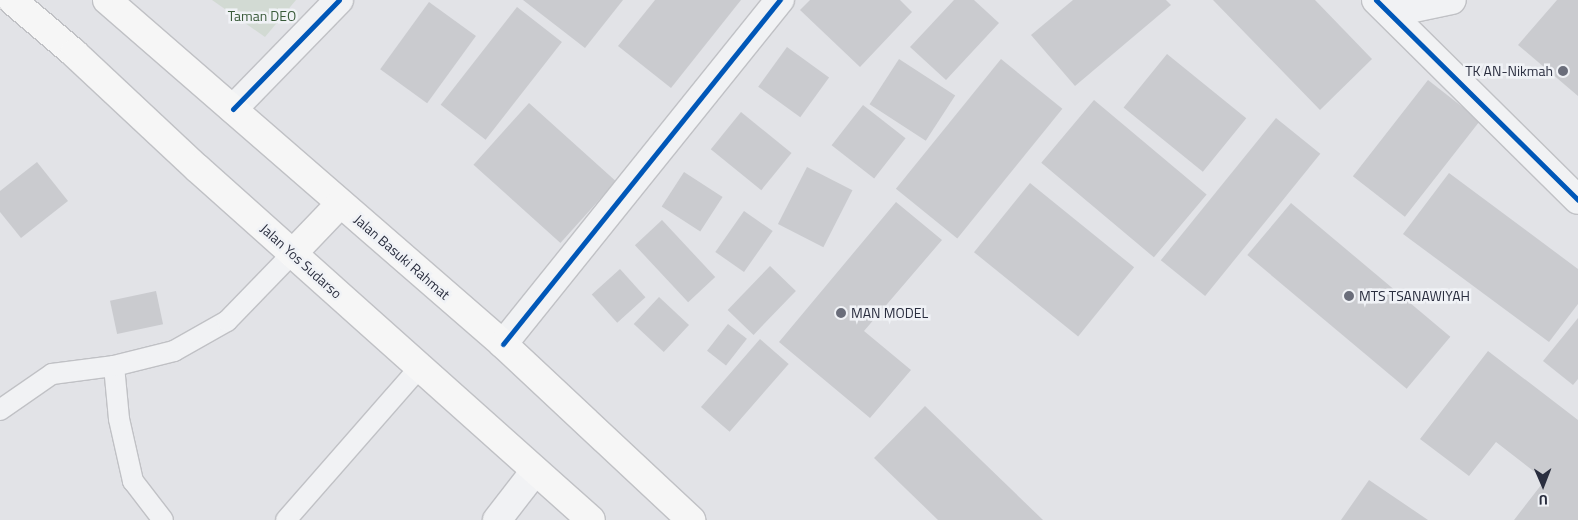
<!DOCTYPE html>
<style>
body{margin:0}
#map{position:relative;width:1578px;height:520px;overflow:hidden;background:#e2e3e7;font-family:"Titillium Web",sans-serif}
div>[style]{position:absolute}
.green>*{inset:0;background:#d2dad3}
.building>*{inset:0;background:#cacbcf;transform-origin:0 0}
.roads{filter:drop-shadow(1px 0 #c0c1c5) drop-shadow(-1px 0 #c0c1c5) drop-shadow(0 1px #c0c1c5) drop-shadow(0 -1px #c0c1c5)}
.service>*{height:20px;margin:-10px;padding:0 10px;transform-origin:10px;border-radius:10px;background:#f1f2f4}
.minor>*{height:28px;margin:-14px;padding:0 14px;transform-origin:14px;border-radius:14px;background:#f1f2f4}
.trunk>*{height:28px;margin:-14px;padding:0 14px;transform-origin:14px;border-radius:14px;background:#f6f6f6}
.cycleway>*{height:5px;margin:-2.5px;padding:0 2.5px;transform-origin:2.5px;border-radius:2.5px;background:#0057b8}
.dots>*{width:14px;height:14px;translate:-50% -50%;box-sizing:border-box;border:2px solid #f0f2f6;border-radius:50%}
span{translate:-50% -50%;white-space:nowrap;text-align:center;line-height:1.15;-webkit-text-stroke:5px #f0f2f6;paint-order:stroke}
.park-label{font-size:14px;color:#395a39}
.poi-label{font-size:14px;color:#2a2e3f}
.right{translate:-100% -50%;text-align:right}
.left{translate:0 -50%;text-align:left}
.street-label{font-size:14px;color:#2a2e3f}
.north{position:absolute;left:1518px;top:460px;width:50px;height:50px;-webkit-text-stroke:4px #f0f2f6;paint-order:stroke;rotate:179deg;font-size:14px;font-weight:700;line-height:20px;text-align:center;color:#2a2e3f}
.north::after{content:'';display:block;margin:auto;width:18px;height:22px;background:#2a2e3f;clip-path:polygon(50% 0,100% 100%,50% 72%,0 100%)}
</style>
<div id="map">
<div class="green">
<div style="clip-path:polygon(212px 0,296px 0,265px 37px)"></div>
</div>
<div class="building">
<div style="clip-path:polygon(523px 0,623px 0,585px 48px)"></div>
<div style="clip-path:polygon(655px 0,741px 0,671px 88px,618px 46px)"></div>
<div style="clip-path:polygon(810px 0,900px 0,912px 12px,860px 67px,800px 10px)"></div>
<div style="clip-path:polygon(954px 0,974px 0,999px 23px,946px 80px,910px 47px)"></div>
<div style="clip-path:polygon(1073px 0,1166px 0,1171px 5px,1075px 86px,1031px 35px)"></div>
<div style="clip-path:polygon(1213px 0,1315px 0,1372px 59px,1320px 110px)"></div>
<div style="clip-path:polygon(1557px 0,1578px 0,1578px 96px,1518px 45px)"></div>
<div style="left:429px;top:2px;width:58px;height:83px;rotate:36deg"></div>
<div style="left:517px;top:7px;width:57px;height:124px;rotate:38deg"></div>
<div style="left:787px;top:47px;width:52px;height:49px;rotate:36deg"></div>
<div style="left:1167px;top:54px;width:102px;height:69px;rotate:39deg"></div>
<div style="left:899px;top:59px;width:67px;height:54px;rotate:33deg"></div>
<div style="left:1001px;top:59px;width:79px;height:167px;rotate:39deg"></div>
<div style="left:1428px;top:80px;width:66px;height:122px;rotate:38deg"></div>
<div style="left:1094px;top:100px;width:147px;height:82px;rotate:40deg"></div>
<div style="left:529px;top:103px;width:117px;height:83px;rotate:42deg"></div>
<div style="left:863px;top:105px;width:54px;height:51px;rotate:38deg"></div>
<div style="left:741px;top:112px;width:65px;height:48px;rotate:39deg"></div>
<div style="left:1276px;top:118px;width:57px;height:183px;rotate:39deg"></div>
<div style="clip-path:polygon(37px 162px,68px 201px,21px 238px,0 212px,0 191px)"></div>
<div style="left:807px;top:167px;width:51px;height:64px;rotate:27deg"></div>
<div style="left:684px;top:172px;width:46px;height:41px;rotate:33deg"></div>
<div style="clip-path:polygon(1449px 173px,1578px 269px,1578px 304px,1549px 342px,1403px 234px)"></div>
<div style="left:1030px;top:183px;width:134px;height:89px;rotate:39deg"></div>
<div style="clip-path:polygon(896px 202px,942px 240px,864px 331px,911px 370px,870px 418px,779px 342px)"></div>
<div style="left:1291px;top:203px;width:208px;height:68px;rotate:40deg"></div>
<div style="left:744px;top:211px;width:35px;height:50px;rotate:35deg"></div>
<div style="left:662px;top:220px;width:78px;height:37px;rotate:47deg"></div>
<div style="left:770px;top:266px;width:36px;height:61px;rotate:44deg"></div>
<div style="left:620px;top:269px;width:38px;height:38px;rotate:48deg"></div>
<div style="left:156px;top:291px;width:34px;height:47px;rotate:78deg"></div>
<div style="left:659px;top:297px;width:41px;height:37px;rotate:43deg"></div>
<div style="clip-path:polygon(1578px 318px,1578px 379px,1573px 385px,1543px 361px)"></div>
<div style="left:728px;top:324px;width:24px;height:34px;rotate:38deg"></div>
<div style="left:760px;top:339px;width:38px;height:90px;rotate:41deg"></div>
<div style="clip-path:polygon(1488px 351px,1578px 420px,1578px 520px,1514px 520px,1545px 480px,1496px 442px,1469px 476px,1420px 439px)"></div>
<div style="clip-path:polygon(925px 406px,1043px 520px,938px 520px,874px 458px)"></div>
<div style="clip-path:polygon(1369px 480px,1428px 520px,1341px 520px)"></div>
</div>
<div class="roads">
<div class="service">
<div style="left:114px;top:366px;width:53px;rotate:84.6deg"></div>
<div style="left:119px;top:419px;width:64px;rotate:77.3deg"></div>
<div style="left:133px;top:481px;width:49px;rotate:52.4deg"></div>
<div style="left:0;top:410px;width:63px;rotate:-34.7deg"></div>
<div style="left:52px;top:374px;width:63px;rotate:-7.4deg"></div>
<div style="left:114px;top:366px;width:62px;rotate:-14deg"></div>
<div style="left:174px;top:351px;width:61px;rotate:-29.5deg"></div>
<div style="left:227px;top:321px;width:95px;rotate:-45.9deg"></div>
<div style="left:286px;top:520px;width:203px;rotate:-48.8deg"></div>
</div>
<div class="minor">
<div style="left:1376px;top:0;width:284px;rotate:44.7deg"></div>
<div style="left:1390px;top:13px;width:63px;rotate:-11.8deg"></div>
<div style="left:233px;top:109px;width:152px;rotate:-45.8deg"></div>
<div style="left:503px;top:344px;width:442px;rotate:-51.2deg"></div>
<div style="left:497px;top:520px;width:62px;rotate:-52.2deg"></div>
</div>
<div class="trunk">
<div style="left:12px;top:0;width:82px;rotate:40.5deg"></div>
<div style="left:74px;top:53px;width:168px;rotate:43.1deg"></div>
<div style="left:197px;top:168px;width:528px;rotate:41.78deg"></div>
<div style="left:107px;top:0;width:525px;rotate:40.98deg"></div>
<div style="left:503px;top:344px;width:258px;rotate:43.1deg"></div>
<div style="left:293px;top:253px;width:68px;rotate:-46.2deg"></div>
</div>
</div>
<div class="cycleway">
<div style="left:1376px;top:0;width:284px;rotate:44.7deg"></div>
<div style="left:233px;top:109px;width:152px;rotate:-45.8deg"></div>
<div style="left:503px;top:344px;width:442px;rotate:-51.2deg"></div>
</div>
<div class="dots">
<div style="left:1563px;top:71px;background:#6a6d7a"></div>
<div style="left:1349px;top:296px;background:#6a6d7a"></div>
<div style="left:841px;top:313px;background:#6a6d7a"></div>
</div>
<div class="park-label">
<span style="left:262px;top:16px">Taman DEO</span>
</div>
<div class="poi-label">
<span class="right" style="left:1553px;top:71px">TK AN-Nikmah</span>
<span class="left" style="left:1359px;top:296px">MTS TSANAWIYAH</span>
<span class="left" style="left:851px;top:313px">MAN MODEL</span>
</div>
<div class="street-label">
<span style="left:402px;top:257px;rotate:41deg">Jalan Basuki Rahmat</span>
<span style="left:301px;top:261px;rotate:42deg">Jalan Yos Sudarso</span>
</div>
<div class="north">U</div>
</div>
